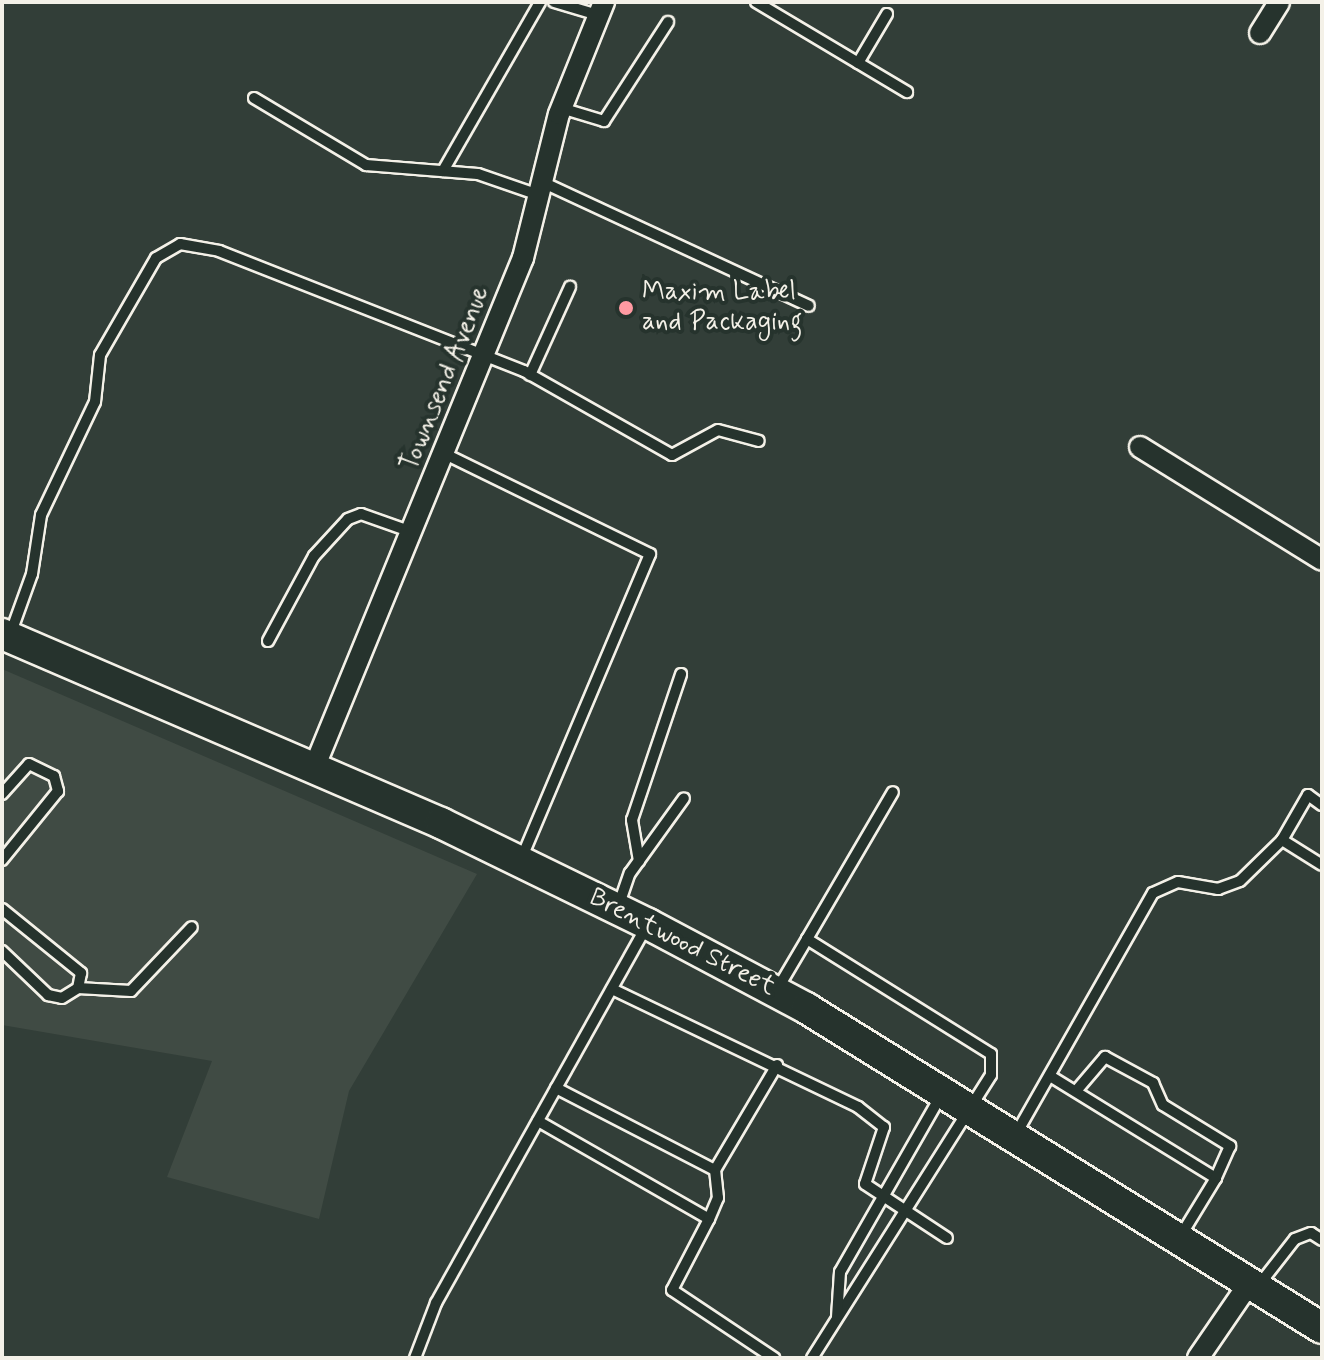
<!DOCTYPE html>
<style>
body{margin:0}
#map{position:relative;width:1324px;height:1360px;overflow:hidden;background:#323e38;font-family:Mynerve,sans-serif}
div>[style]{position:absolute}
.built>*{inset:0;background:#404b44}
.roads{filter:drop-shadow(2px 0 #f4f1e8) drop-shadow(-2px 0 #f4f1e8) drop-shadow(0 2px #f4f1e8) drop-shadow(0 -2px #f4f1e8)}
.service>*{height:10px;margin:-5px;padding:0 5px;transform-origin:5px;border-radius:5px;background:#26332d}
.minor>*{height:20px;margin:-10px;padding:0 10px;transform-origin:10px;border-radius:10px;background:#26332d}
.secondary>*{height:30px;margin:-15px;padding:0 15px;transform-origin:15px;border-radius:15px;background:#26332d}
.dots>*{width:22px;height:22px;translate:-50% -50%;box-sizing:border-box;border:4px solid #26332d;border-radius:50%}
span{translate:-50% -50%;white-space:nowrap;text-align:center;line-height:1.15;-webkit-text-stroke:8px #26332d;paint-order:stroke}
.poi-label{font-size:26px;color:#f4f1e8}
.left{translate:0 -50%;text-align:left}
.street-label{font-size:26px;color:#f4f1e8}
.frame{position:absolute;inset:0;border:4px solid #f4f1e8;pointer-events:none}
</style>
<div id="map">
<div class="built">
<div style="clip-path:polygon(2px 669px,477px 874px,349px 1091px,319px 1219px,167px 1177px,212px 1061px,2px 1025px)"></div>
</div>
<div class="roads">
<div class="service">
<div style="left:554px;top:2px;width:46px;rotate:16.5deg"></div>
<div style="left:756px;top:2px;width:176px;rotate:30.8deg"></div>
<div style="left:858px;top:63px;width:57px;rotate:-59.4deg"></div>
<div style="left:254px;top:98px;width:131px;rotate:30.9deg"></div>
<div style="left:366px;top:165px;width:112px;rotate:4.6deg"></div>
<div style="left:478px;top:174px;width:65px;rotate:19deg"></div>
<div style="left:561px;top:108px;width:45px;rotate:16.8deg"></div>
<div style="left:604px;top:121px;width:118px;rotate:-57.1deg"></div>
<div style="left:443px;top:171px;width:195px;rotate:-60.1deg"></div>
<div style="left:542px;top:182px;width:294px;rotate:24.9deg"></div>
<div style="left:530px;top:375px;width:97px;rotate:-65.6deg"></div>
<div style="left:445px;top:454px;width:228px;rotate:26deg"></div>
<div style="left:650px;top:554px;width:332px;rotate:112.9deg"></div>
<div style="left:10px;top:635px;width:65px;rotate:-70.2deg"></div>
<div style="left:32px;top:574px;width:60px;rotate:-81.3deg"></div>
<div style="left:41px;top:515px;width:125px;rotate:-64.5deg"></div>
<div style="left:95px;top:402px;width:47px;rotate:-83.9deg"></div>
<div style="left:100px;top:355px;width:112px;rotate:-60deg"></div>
<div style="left:156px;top:258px;width:28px;rotate:-30deg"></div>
<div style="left:180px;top:244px;width:40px;rotate:10deg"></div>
<div style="left:219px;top:251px;width:328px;rotate:21.5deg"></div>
<div style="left:524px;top:371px;width:170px;rotate:29.6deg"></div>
<div style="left:672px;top:455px;width:52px;rotate:-28.5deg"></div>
<div style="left:718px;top:430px;width:42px;rotate:15deg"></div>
<div style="left:268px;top:641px;width:97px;rotate:-61.6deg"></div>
<div style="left:314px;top:556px;width:50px;rotate:-47.4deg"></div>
<div style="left:348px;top:519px;width:14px;rotate:-21deg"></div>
<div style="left:361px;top:514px;width:54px;rotate:19.4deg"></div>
<div style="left:2px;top:794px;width:40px;rotate:-48deg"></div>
<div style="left:29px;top:764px;width:28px;rotate:26deg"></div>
<div style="left:54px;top:776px;width:16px;rotate:75deg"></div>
<div style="left:58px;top:791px;width:89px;rotate:129.1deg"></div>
<div style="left:1282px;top:840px;width:47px;rotate:32deg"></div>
<div style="left:639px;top:861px;width:42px;rotate:-99.7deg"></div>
<div style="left:632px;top:820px;width:154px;rotate:-71.4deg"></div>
<div style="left:618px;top:907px;width:36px;rotate:-71deg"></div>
<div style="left:630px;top:873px;width:92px;rotate:-54.2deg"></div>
<div style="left:2px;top:909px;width:102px;rotate:39deg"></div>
<div style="left:81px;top:973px;width:15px;rotate:101deg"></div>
<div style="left:807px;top:939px;width:170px;rotate:-59.7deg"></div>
<div style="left:2px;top:951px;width:64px;rotate:43.7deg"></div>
<div style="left:48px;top:995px;width:14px;rotate:12deg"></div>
<div style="left:62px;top:998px;width:19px;rotate:-32deg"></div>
<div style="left:78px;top:988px;width:53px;rotate:3.2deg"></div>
<div style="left:131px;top:991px;width:88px;rotate:-46.4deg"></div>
<div style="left:778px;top:988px;width:57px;rotate:-59.4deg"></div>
<div style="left:807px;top:939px;width:217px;rotate:32deg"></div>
<div style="left:991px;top:1054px;width:21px;rotate:90deg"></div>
<div style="left:991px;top:1075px;width:335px;rotate:122.3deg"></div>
<div style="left:612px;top:989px;width:273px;rotate:25.6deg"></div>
<div style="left:858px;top:1107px;width:33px;rotate:38deg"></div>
<div style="left:884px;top:1127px;width:60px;rotate:108.4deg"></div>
<div style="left:865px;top:1184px;width:98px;rotate:33.4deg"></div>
<div style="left:1050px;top:1076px;width:195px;rotate:31.6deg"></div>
<div style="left:1216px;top:1178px;width:69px;rotate:121.4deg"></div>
<div style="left:556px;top:1088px;width:179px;rotate:27.3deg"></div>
<div style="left:1076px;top:1091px;width:45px;rotate:-49.5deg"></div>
<div style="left:1105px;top:1057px;width:55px;rotate:28.4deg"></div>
<div style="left:1153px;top:1083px;width:24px;rotate:66deg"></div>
<div style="left:1163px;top:1105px;width:79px;rotate:31.5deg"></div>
<div style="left:1230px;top:1146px;width:35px;rotate:114deg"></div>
<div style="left:538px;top:1121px;width:197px;rotate:29.8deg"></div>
<div style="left:709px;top:1219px;width:80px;rotate:117.5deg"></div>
<div style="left:672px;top:1290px;width:123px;rotate:33.7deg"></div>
<div style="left:1016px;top:1134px;width:277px;rotate:-60.4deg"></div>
<div style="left:1153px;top:893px;width:27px;rotate:-24deg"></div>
<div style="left:1178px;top:882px;width:41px;rotate:9.9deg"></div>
<div style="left:1218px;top:889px;width:23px;rotate:-20deg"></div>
<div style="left:1240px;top:881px;width:59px;rotate:-44.3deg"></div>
<div style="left:1282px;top:840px;width:52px;rotate:-60deg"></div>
<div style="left:1308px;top:795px;width:17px;rotate:36deg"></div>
<div style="left:709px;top:1219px;width:23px;rotate:-67deg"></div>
<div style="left:718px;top:1198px;width:28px;rotate:-96deg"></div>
<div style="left:715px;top:1170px;width:122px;rotate:-59.4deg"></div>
<div style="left:1259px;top:1285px;width:58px;rotate:-52deg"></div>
<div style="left:1295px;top:1239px;width:17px;rotate:-21deg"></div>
<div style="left:1311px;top:1233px;width:13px;rotate:32deg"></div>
<div style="left:837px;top:1317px;width:45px;rotate:-86.2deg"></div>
<div style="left:840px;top:1272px;width:203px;rotate:-60.2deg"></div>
<div style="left:415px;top:1358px;width:59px;rotate:-69.1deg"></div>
<div style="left:436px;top:1303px;width:431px;rotate:-60.8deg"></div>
</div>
<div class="minor">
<div style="left:1260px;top:33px;width:36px;rotate:-58deg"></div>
<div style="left:1140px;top:447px;width:214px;rotate:31.8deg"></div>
<div style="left:314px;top:768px;width:551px;rotate:-67.72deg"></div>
<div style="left:523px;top:258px;width:148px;rotate:-76deg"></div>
<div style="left:559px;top:114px;width:121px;rotate:-68.1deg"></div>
<div style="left:1198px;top:1358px;width:92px;rotate:-55.6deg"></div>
</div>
<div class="secondary">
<div style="left:2px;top:634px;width:478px;rotate:23.3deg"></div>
<div style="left:441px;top:823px;width:230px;rotate:26deg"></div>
<div style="left:648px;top:924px;width:179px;rotate:28deg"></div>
<div style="left:806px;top:1008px;width:607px;rotate:31.81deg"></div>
</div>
</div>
<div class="dots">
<div style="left:626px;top:308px;background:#ff9aa2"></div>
</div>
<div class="poi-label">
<span class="left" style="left:642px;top:308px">Maxim Label<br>and Packaging</span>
</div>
<div class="street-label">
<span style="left:446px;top:379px;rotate:-68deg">Townsend Avenue</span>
<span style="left:682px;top:943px;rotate:27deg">Brentwood Street</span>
</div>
<div class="frame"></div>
</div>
